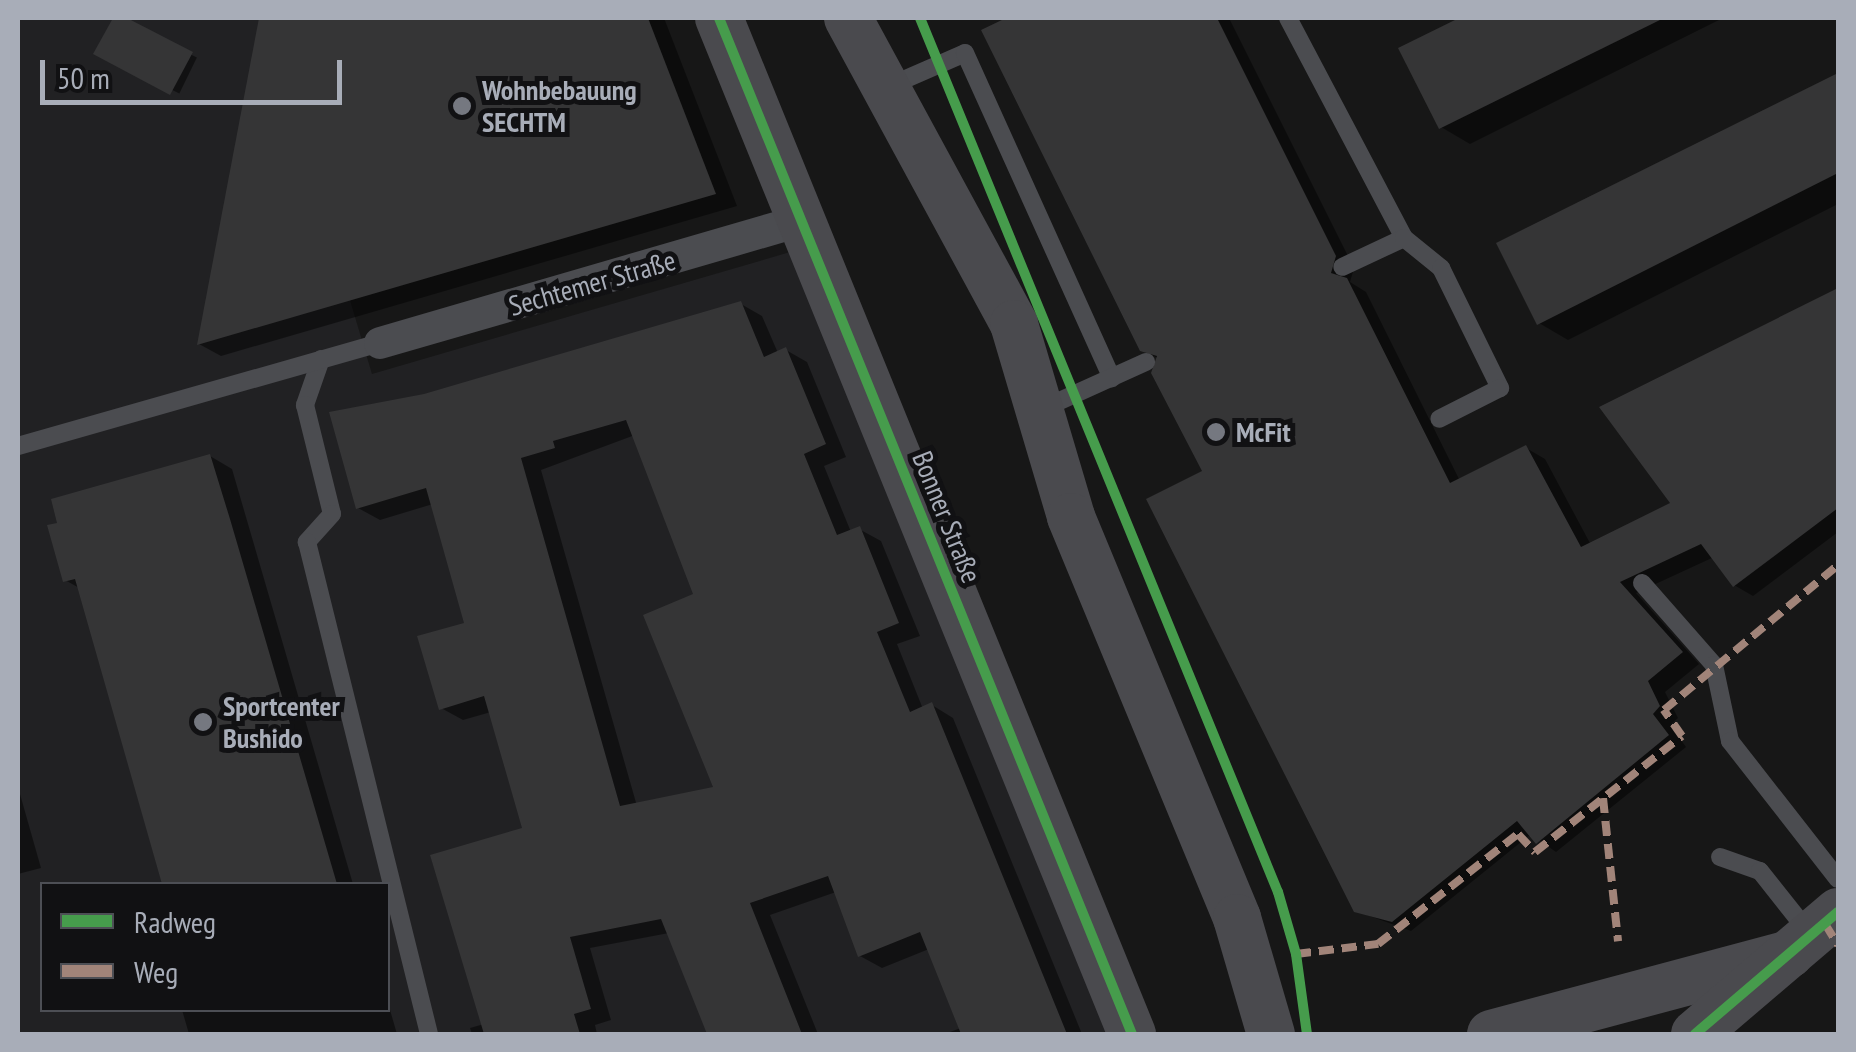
<!DOCTYPE html>
<meta charset="utf-8">
<style>
body{margin:0}
#map{position:relative;width:1856px;height:1052px;overflow:hidden;background:#171717;font-family:"PT Sans Narrow",sans-serif}
div>[style]{position:absolute}
.built>*{inset:0;background:#212123}
.shadow>*{inset:0;background:#0007;transform-origin:0 0}
.building>*{inset:0;background:#353536}
.lane>*{height:18px;margin:-9px;padding:0 9px;transform-origin:9px;border-radius:9px;background:#4b4c50}
.street>*{height:32px;margin:-16px;padding:0 16px;transform-origin:16px;border-radius:16px;background:#4b4c50}
.secondary>*{height:48px;margin:-24px;padding:0 24px;transform-origin:24px;border-radius:24px;background:#4a4a4e}
.quiet>*{height:8px;margin-top:-4px;transform-origin:0;background:repeating-linear-gradient(90deg,#a18479 0 15px,transparent 0 23px)}
.cycleway>*{height:10px;margin:-5px;padding:0 5px;transform-origin:5px;border-radius:5px;background:#469c4c}
.dots>*{width:28px;height:28px;translate:-50% -50%;box-sizing:border-box;border:5px solid #111113;border-radius:50%}
span{translate:-50% -50%;white-space:nowrap;text-align:center;line-height:1.15;-webkit-text-stroke:10px #111113;paint-order:stroke}
.poi-label{font-size:28px;color:#a8adb8;font-weight:700}
.left{translate:0 -50%;text-align:left}
.street-label{font-size:28px;color:#a8adb8}
.frame{position:absolute;inset:0;border:20px solid #a8adb8;pointer-events:none}
.legend{position:absolute;left:40px;top:882px;width:350px;height:130px;box-sizing:border-box;background:#111113;border:2px solid #4d4f55;margin:0;padding:12px 18px;list-style:none;font-size:30px;color:#a8adb8}
.legend li{display:flex;align-items:center;gap:20px;height:50px}
.legend b{width:50px;border:2px solid #4d4f55}
.scale{position:absolute;left:40px;top:60px;width:302px;height:45px;box-sizing:border-box;border:5px solid #a8adb8;border-top:0;padding-left:12px;font-size:30px;line-height:35px;white-space:nowrap;color:#a8adb8;-webkit-text-stroke:8px #111113;paint-order:stroke}
</style>
<div id="map">
<div class="built">
<div style="clip-path:polygon(evenodd,18px 18px,266px 18px,372px 374px,797px 250px,1121px 1034px,18px 1034px,18px 18px,42px 884px,388px 884px,388px 1010px,42px 1010px,42px 884px)"></div>
</div>
<div class="shadow">
<div style="left:116px;top:18px;width:90px;height:40px;rotate:26deg"></div>
<div style="clip-path:polygon(262px 18px,664px 18px,737px 206px,221px 356px,199px 344px)"></div>
<div style="clip-path:polygon(1011px 18px,1229px 18px,1354px 268px,1350px 282px,1366px 292px,1460px 481px,1526px 448px,1545px 459px,1591px 545px,1674px 504px,1603px 408px,1838px 291px,1838px 532px,1753px 596px,1734px 585px,1714px 557px,1636px 593px,1699px 664px,1665px 692px,1678px 718px,1670px 725px,1686px 747px,1556px 852px,1531px 834px,1411px 931px,1356px 911px,1205px 472px,1159px 359px,1142px 349px,984px 31px)"></div>
<div style="clip-path:polygon(1465px 18px,1723px 18px,1470px 144px,1441px 127px,1402px 49px)"></div>
<div style="clip-path:polygon(1838px 75px,1838px 204px,1568px 340px,1539px 323px,1500px 245px)"></div>
<div style="clip-path:polygon(evenodd,741px 304px,762px 316px,778px 353px,786px 350px,807px 362px,846px 457px,824px 466px,851px 532px,859px 529px,881px 541px,920px 636px,897px 644px,923px 709px,932px 705px,953px 718px,1082px 1034px,944px 1034px,961px 1028px,929px 949px,882px 968px,860px 956px,836px 892px,770px 915px,818px 1034px,710px 1034px,669px 933px,590px 948px,611px 1020px,595px 1025px,597px 1034px,472px 1034px,470px 1028px,484px 1024px,525px 830px,491px 712px,463px 720px,441px 708px,467px 625px,433px 504px,380px 520px,358px 508px,425px 396px,741px 304px,635px 435px,696px 595px,717px 789px,637px 806px,541px 470px,635px 435px)"></div>
<div style="clip-path:polygon(210px 456px,232px 469px,353px 884px,165px 884px,81px 589px,65px 580px)"></div>
<div style="clip-path:polygon(18px 787px,41px 868px,18px 874px)"></div>
<div style="clip-path:polygon(388px 1003px,397px 1034px,189px 1034px,182px 1010px,388px 1010px)"></div>
</div>
<div class="building">
<div style="clip-path:polygon(113px 18px,127px 18px,193px 52px,170px 95px,93px 54px)"></div>
<div style="clip-path:polygon(259px 18px,648px 18px,716px 194px,197px 345px)"></div>
<div style="clip-path:polygon(1006px 18px,1217px 18px,1336px 256px,1331px 273px,1347px 278px,1450px 483px,1526px 445px,1581px 547px,1670px 503px,1599px 407px,1838px 288px,1838px 508px,1733px 587px,1701px 544px,1620px 582px,1683px 652px,1648px 681px,1660px 706px,1653px 714px,1669px 735px,1536px 844px,1517px 821px,1392px 922px,1354px 912px,1146px 499px,1202px 471px,1151px 373px,1157px 356px,1140px 351px,981px 30px)"></div>
<div style="clip-path:polygon(1459px 18px,1664px 18px,1439px 129px,1398px 48px)"></div>
<div style="clip-path:polygon(1838px 73px,1838px 173px,1537px 325px,1496px 243px)"></div>
<div style="clip-path:polygon(evenodd,741px 301px,764px 357px,786px 347px,826px 444px,804px 454px,837px 535px,860px 526px,899px 623px,877px 632px,910px 712px,932px 702px,1067px 1034px,961px 1034px,920px 932px,858px 957px,828px 876px,750px 903px,802px 1034px,707px 1034px,661px 919px,570px 937px,591px 1009px,574px 1014px,580px 1034px,484px 1034px,430px 855px,522px 828px,484px 696px,439px 710px,417px 636px,464px 623px,426px 488px,356px 509px,329px 412px,424px 394px,741px 301px,626px 420px,693px 594px,643px 615px,713px 787px,620px 806px,521px 458px,555px 448px,553px 441px,626px 420px)"></div>
<div style="clip-path:polygon(210px 454px,230px 519px,337px 884px,162px 884px,75px 579px,63px 582px,47px 525px,57px 523px,51px 499px)"></div>
</div>
<div class="lane">
<div style="left:1288px;top:18px;width:249px;rotate:62.2deg"></div>
<div style="left:1404px;top:238px;width:68px;rotate:154.9deg"></div>
<div style="left:885px;top:88px;width:87px;rotate:-23.6deg"></div>
<div style="left:965px;top:53px;width:357px;rotate:65.7deg"></div>
<div style="left:1404px;top:238px;width:48px;rotate:39deg"></div>
<div style="left:1441px;top:268px;width:134px;rotate:63.8deg"></div>
<div style="left:1500px;top:388px;width:68px;rotate:153.1deg"></div>
<div style="left:321px;top:359px;width:49px;rotate:109.2deg"></div>
<div style="left:305px;top:405px;width:112px;rotate:76.1deg"></div>
<div style="left:332px;top:514px;width:38px;rotate:132deg"></div>
<div style="left:307px;top:542px;width:507px;rotate:76.07deg"></div>
<div style="left:1044px;top:408px;width:112px;rotate:-24.3deg"></div>
<div style="left:18px;top:446px;width:376px;rotate:-15.9deg"></div>
<div style="left:1642px;top:583px;width:109px;rotate:48.7deg"></div>
<div style="left:1714px;top:665px;width:78px;rotate:78.1deg"></div>
<div style="left:1730px;top:741px;width:175px;rotate:52deg"></div>
<div style="left:1720px;top:857px;width:42px;rotate:19.3deg"></div>
<div style="left:1760px;top:871px;width:80px;rotate:51.6deg"></div>
</div>
<div class="street">
<div style="left:380px;top:343px;width:440px;rotate:-16.2deg"></div>
</div>
<div class="secondary">
<div style="left:719px;top:18px;width:1097px;rotate:67.88deg"></div>
<div style="left:848px;top:18px;width:348px;rotate:61.5deg"></div>
<div style="left:1014px;top:324px;width:201px;rotate:73.5deg"></div>
<div style="left:1071px;top:517px;width:434px;rotate:67.5deg"></div>
<div style="left:1237px;top:918px;width:121px;rotate:73.7deg"></div>
<div style="left:1491px;top:1034px;width:309px;rotate:-15deg"></div>
<div style="left:1695px;top:1034px;width:188px;rotate:-40.5deg"></div>
</div>
<div class="quiet">
<div style="left:1603px;top:798px;width:144px;rotate:84deg"></div>
<div style="left:1825px;top:924px;width:25px;rotate:58deg"></div>
<div style="left:1296px;top:954px;width:83px;rotate:-7deg"></div>
<div style="left:1378px;top:944px;width:178px;rotate:-38.2deg"></div>
<div style="left:1518px;top:834px;width:25px;rotate:47deg"></div>
<div style="left:1535px;top:852px;width:187px;rotate:-38.3deg"></div>
<div style="left:1682px;top:736px;width:32px;rotate:-125deg"></div>
<div style="left:1664px;top:710px;width:226px;rotate:-39.8deg"></div>
</div>
<div class="cycleway">
<div style="left:719px;top:18px;width:1097px;rotate:67.88deg"></div>
<div style="left:920px;top:18px;width:944px;rotate:67.73deg"></div>
<div style="left:1278px;top:892px;width:65px;rotate:73.8deg"></div>
<div style="left:1296px;top:954px;width:81px;rotate:82.2deg"></div>
<div style="left:1695px;top:1034px;width:188px;rotate:-40.5deg"></div>
</div>
<div class="dots">
<div style="left:462px;top:106px;background:#757880"></div>
<div style="left:1216px;top:432px;background:#757880"></div>
<div style="left:203px;top:722px;background:#757880"></div>
</div>
<div class="poi-label">
<span class="left" style="left:482px;top:106px">Wohnbebauung<br>SECHTM</span>
<span class="left" style="left:1236px;top:432px">McFit</span>
<span class="left" style="left:223px;top:722px">Sportcenter<br>Bushido</span>
</div>
<div class="street-label">
<span style="left:592px;top:283px;rotate:-16deg">Sechtemer Straße</span>
<span style="left:947px;top:517px;rotate:68deg">Bonner Straße</span>
</div>
<div class="frame"></div>
<ul class="legend">
<li><b style="height:12px;background:#469c4c"></b>Radweg</li>
<li><b style="height:12px;background:#a18479"></b>Weg</li>
</ul>
<div class="scale">50 m</div>
</div>
